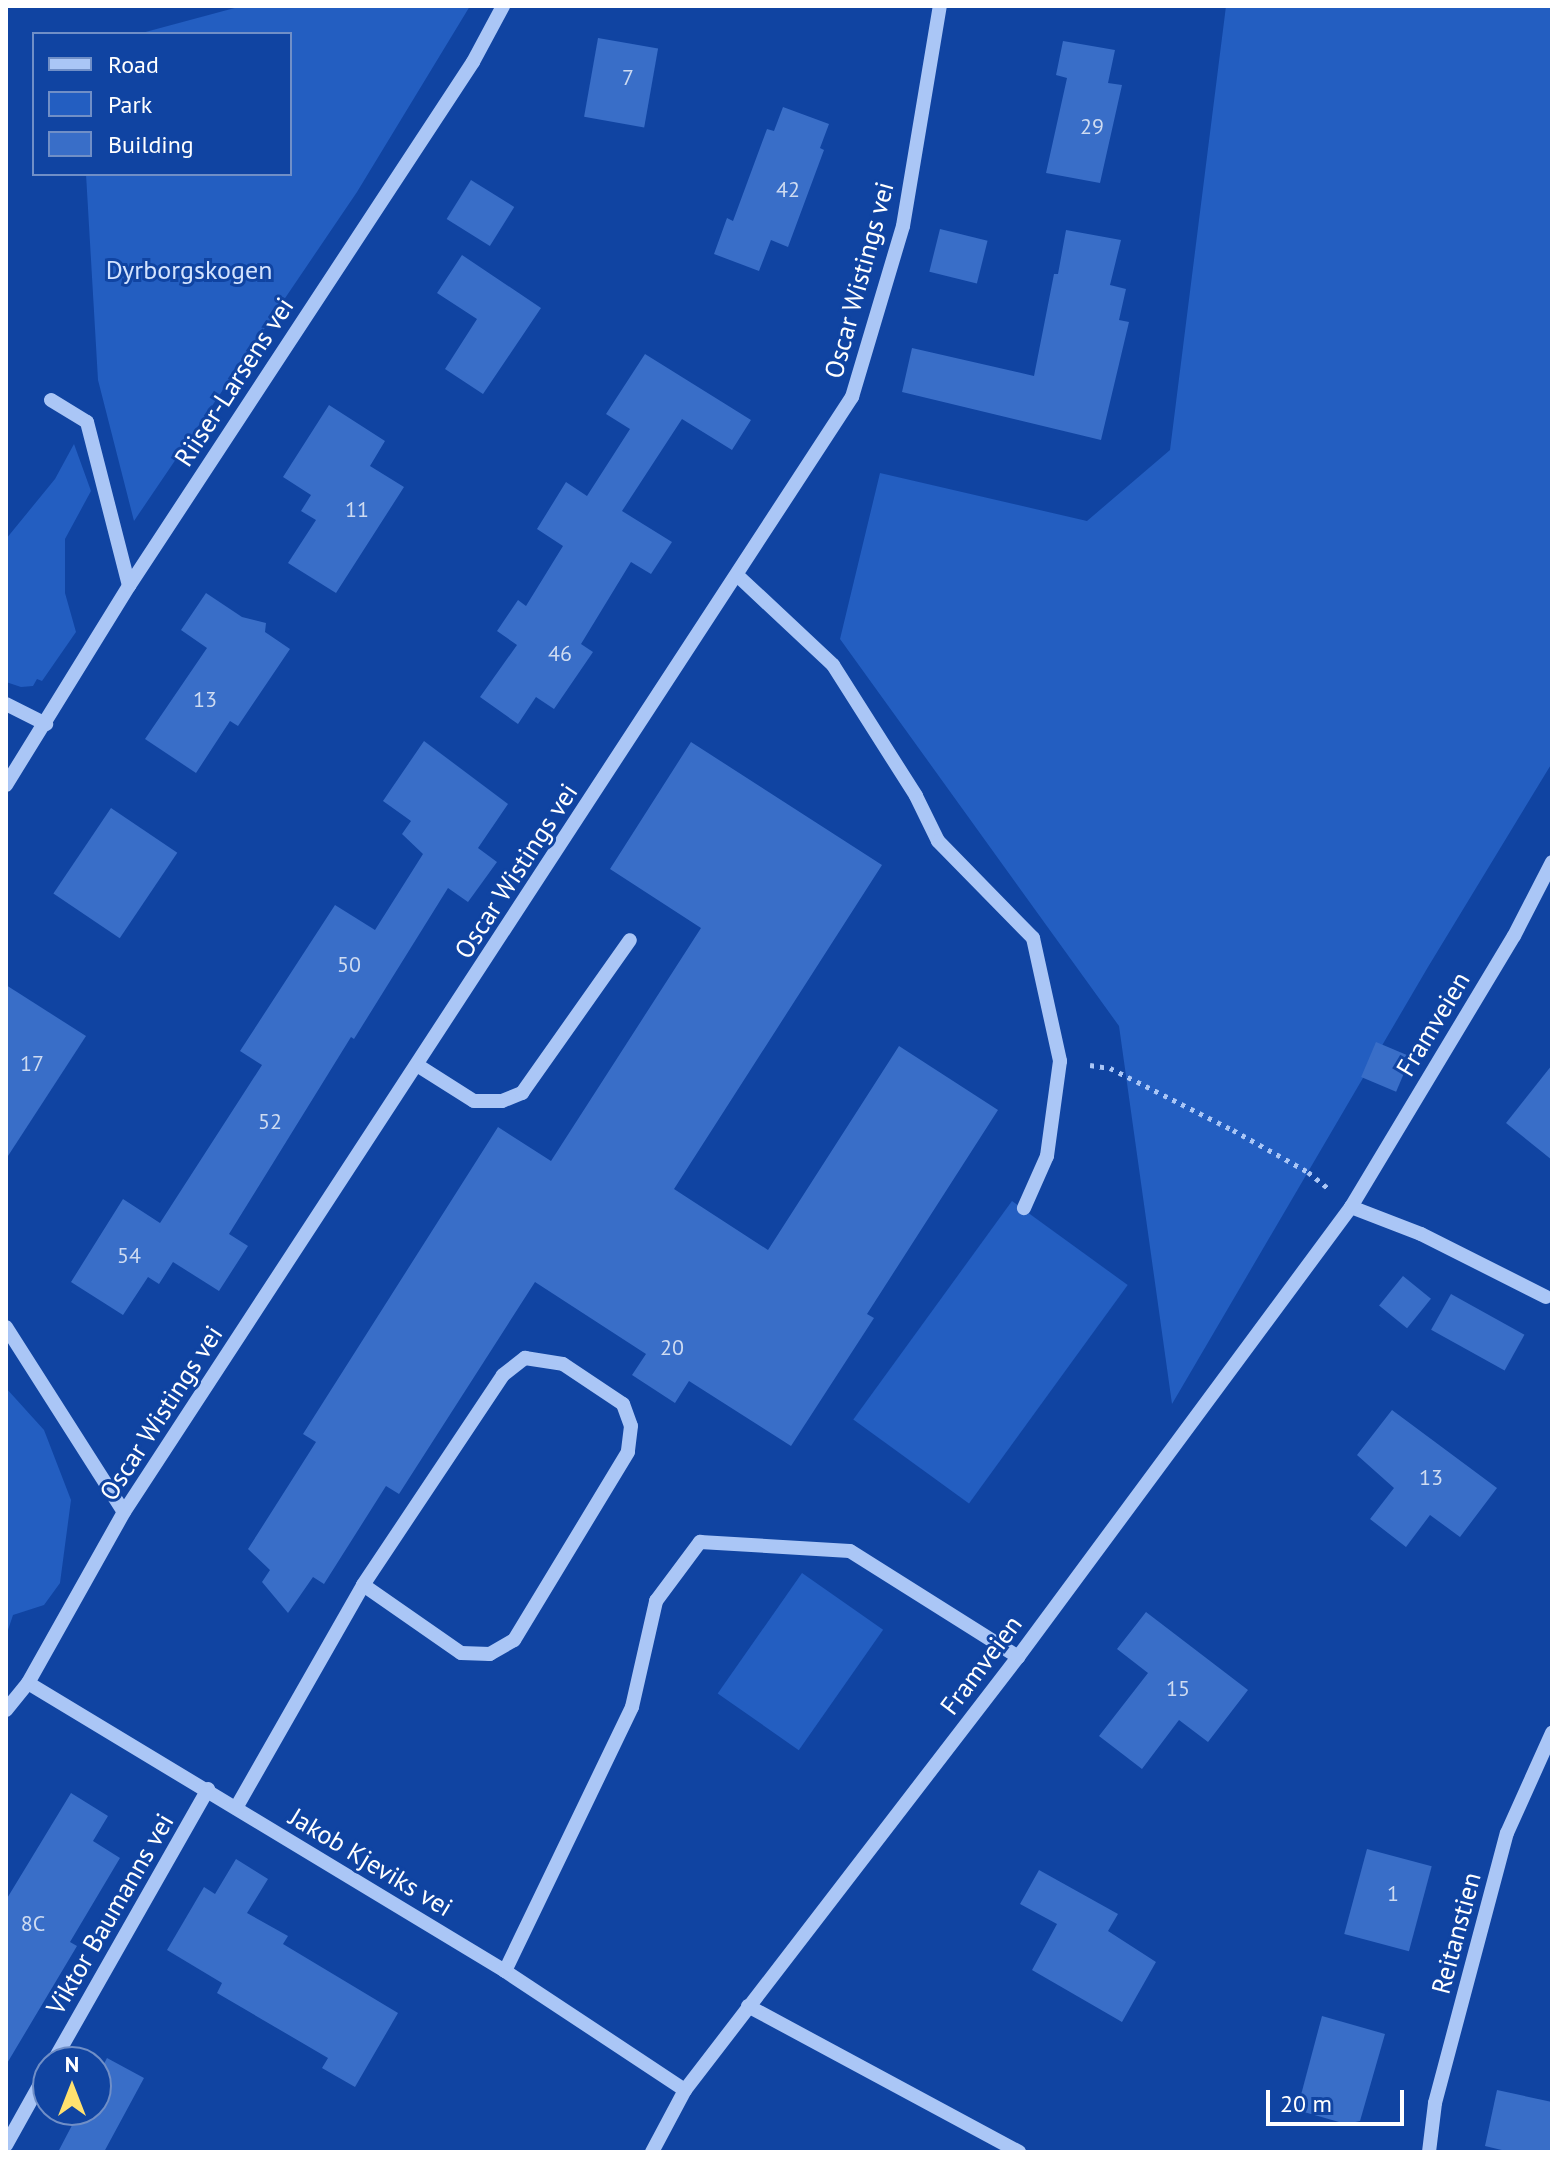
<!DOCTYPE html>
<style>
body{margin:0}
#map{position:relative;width:1558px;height:2158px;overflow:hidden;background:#1044a2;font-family:"PT Sans",sans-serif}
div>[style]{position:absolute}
.green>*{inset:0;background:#235ec1;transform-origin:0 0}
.building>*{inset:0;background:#396ec8;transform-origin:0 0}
.path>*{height:5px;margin-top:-2.5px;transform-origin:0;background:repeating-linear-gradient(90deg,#aac6f6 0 4px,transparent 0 10px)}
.minor>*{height:14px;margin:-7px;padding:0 7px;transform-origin:7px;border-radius:7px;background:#aac6f6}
span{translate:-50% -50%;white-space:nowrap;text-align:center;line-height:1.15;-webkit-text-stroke:6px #1044a2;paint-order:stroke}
.number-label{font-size:22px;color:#cedbf1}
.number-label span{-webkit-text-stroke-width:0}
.park-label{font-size:26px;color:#d3e3fe}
.street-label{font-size:26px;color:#fff}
.frame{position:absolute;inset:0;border:8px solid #fff;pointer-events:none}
.legend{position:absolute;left:32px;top:32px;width:260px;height:144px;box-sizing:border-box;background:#1044a2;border:2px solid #708fc7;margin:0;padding:10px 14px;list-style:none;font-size:24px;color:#fff}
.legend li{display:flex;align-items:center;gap:16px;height:40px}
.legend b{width:40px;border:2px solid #708fc7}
.north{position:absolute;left:32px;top:2046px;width:80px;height:80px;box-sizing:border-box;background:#1044a2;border:2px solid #708fc7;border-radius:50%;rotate:0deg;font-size:22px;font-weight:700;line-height:32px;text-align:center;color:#fff}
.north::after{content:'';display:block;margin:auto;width:28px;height:36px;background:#ffe16f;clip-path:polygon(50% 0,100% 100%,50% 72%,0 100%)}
.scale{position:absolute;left:1266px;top:2090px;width:138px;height:36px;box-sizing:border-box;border:4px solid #fff;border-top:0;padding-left:10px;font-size:24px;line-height:28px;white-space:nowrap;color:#fff;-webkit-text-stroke:6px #1044a2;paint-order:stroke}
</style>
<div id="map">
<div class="green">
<div style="clip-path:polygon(242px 6px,470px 6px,357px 192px,134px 521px,98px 380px,86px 174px,290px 174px,290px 34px,138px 34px)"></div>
<div style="clip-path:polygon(1226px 6px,1552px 6px,1552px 763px,1428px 967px,1172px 1404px,1119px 1026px,840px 639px,880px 473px,1087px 521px,1170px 450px)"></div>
<div style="clip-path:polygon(74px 444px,91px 491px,65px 539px,65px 593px,76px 632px,42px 681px,37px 679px,33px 686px,21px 687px,6px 682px,6px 539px,55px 479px)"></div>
<div style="left:1012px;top:1201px;width:143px;height:270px;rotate:36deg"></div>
<div style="clip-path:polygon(6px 1388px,44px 1430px,71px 1500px,60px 1583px,44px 1605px,13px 1615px,6px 1636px)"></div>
<div style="left:802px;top:1573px;width:99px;height:147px;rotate:35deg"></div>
</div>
<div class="building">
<div style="left:598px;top:38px;width:61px;height:80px;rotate:10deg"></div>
<div style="clip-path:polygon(1063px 41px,1115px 50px,1108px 83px,1122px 85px,1100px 183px,1046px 173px,1067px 78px,1056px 75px)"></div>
<div style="clip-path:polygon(783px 107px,829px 124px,820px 148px,824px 150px,788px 247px,771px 240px,759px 271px,714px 254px,727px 218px,733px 221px,767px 129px,774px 131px)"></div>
<div style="left:471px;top:180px;width:51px;height:46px;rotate:32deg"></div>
<div style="left:940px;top:229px;width:49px;height:44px;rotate:14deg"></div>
<div style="clip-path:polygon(1066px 230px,1121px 240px,1110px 285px,1126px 289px,1119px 320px,1129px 322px,1101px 440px,902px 392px,912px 348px,1034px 376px,1054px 274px,1058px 274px)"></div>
<div style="clip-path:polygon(462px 255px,541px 308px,483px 394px,445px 369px,477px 319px,437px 293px)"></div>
<div style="clip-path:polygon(645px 354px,751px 420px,732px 450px,682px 419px,622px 511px,672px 542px,651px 574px,631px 562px,581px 644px,593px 652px,554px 709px,536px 697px,518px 724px,480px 697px,517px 645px,497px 631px,518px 600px,526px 606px,563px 546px,537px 529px,566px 482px,587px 496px,630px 429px,606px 414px)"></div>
<div style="clip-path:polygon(329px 405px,385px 441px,370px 466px,404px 487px,336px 593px,288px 563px,316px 520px,301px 511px,311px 495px,283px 477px)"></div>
<div style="clip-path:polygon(206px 593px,242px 617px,266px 623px,265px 632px,290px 649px,238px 726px,230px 721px,196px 773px,145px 739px,207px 648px,181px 630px)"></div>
<div style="clip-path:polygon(424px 741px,508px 804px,478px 848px,497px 862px,468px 902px,448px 888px,354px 1039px,351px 1037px,229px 1234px,248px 1246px,219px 1291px,173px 1262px,159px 1284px,148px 1277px,123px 1315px,71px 1282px,123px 1199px,160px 1223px,262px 1065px,240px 1051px,335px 905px,375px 930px,423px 854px,402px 834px,411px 821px,383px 801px)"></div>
<div style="clip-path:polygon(691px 742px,882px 865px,674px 1189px,768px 1250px,899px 1046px,998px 1110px,867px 1314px,874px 1318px,791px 1446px,689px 1381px,675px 1403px,632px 1375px,646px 1354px,535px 1282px,399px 1494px,386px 1486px,324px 1584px,313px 1577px,288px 1613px,262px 1582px,270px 1570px,248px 1549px,316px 1442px,303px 1434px,498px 1127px,551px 1161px,701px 928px,610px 869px)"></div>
<div style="left:111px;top:808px;width:80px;height:103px;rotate:34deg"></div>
<div style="clip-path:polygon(6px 985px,86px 1036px,6px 1159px)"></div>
<div style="left:1376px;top:1042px;width:38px;height:38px;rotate:23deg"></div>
<div style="clip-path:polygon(1552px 1065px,1552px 1160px,1506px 1123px)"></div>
<div style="left:1403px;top:1276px;width:36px;height:38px;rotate:39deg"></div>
<div style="left:1451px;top:1294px;width:84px;height:41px;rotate:29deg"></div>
<div style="clip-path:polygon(1392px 1410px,1497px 1488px,1460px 1537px,1430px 1515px,1406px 1547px,1370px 1519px,1394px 1488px,1357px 1455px)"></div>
<div style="clip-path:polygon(1146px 1612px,1248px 1690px,1208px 1742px,1179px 1720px,1142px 1769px,1099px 1736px,1148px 1673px,1117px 1649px)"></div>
<div style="clip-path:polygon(71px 1793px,108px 1816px,93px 1841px,120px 1858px,70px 1942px,77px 1946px,6px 2065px,6px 1900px)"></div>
<div style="left:1367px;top:1849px;width:67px;height:88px;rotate:15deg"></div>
<div style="clip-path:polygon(236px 1859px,268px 1879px,247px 1913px,288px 1936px,283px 1944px,398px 2013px,355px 2087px,322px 2068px,328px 2058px,217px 1993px,222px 1983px,167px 1950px,204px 1887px,215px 1894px)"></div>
<div style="clip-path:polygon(1039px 1870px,1118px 1914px,1108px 1931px,1156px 1962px,1122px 2022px,1032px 1970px,1057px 1924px,1020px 1904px)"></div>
<div style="clip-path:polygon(1322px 2016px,1385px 2034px,1360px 2121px,1346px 2124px,1297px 2110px)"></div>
<div style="clip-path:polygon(107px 2058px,144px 2078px,104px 2152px,58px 2152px,80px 2110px,96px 2110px,96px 2079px)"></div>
<div style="clip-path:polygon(1497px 2090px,1552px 2102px,1552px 2152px,1510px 2152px,1485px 2146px)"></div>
</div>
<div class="path">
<div style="left:1090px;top:1065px;width:20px;rotate:9deg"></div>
<div style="left:1110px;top:1068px;width:138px;rotate:26.8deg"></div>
<div style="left:1233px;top:1130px;width:86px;rotate:29.2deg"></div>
<div style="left:1308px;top:1172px;width:26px;rotate:39deg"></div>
</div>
<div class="minor">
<div style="left:51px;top:400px;width:42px;rotate:31.4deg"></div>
<div style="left:87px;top:422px;width:169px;rotate:75.6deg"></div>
<div style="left:738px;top:576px;width:130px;rotate:43.1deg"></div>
<div style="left:833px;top:665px;width:155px;rotate:57.6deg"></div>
<div style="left:916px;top:796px;width:50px;rotate:63.9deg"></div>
<div style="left:938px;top:841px;width:136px;rotate:45.6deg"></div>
<div style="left:1033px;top:938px;width:126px;rotate:77.6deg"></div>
<div style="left:1060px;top:1061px;width:96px;rotate:97.8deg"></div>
<div style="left:1047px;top:1156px;width:57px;rotate:113.9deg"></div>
<div style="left:6px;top:704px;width:45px;rotate:26.6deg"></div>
<div style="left:6px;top:785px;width:234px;rotate:-58.3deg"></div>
<div style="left:129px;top:586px;width:627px;rotate:-56.72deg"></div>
<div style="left:473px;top:62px;width:64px;rotate:-61.8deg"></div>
<div style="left:417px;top:1065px;width:67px;rotate:32.3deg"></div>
<div style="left:474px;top:1101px;width:28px"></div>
<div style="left:502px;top:1101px;width:22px;rotate:-22deg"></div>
<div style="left:522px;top:1093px;width:187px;rotate:-54.8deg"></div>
<div style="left:1351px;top:1207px;width:75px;rotate:21.1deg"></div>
<div style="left:1421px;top:1234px;width:140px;rotate:26.7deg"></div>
<div style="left:6px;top:1327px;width:219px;rotate:57.5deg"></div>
<div style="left:28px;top:1683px;width:557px;rotate:31.12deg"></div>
<div style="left:505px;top:1971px;width:216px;rotate:33.5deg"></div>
<div style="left:6px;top:1710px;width:35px;rotate:-51deg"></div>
<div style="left:28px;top:1683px;width:196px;rotate:-60.7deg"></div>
<div style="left:124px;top:1512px;width:1332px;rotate:-56.86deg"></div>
<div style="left:852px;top:397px;width:178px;rotate:-73.4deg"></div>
<div style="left:903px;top:226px;width:223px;rotate:-80.5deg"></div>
<div style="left:236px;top:1808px;width:257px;rotate:-60.3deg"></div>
<div style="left:363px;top:1585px;width:252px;rotate:-56.3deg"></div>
<div style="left:503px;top:1375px;width:28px;rotate:-38deg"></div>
<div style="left:525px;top:1358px;width:38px;rotate:9deg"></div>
<div style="left:563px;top:1364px;width:72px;rotate:33.7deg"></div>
<div style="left:623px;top:1404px;width:23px;rotate:70deg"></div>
<div style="left:631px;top:1426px;width:26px;rotate:97deg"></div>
<div style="left:628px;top:1452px;width:220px;rotate:121.2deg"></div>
<div style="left:514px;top:1640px;width:28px;rotate:150deg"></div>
<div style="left:490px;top:1654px;width:29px;rotate:-178deg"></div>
<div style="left:461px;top:1653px;width:119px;rotate:-145.2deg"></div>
<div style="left:505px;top:1971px;width:293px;rotate:-64.3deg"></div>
<div style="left:632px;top:1707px;width:109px;rotate:-77.2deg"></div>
<div style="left:656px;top:1601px;width:74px;rotate:-53.3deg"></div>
<div style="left:700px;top:1542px;width:150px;rotate:3.4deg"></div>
<div style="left:850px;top:1551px;width:199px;rotate:32.2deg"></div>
<div style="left:748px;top:2006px;width:308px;rotate:28.3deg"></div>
<div style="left:53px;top:2062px;width:314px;rotate:-60.4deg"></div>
<div style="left:6px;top:2145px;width:86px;rotate:-60.8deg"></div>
<div style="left:652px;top:2152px;width:70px;rotate:-62deg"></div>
<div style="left:685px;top:2090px;width:546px;rotate:-52.44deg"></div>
<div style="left:1018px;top:1657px;width:560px;rotate:-53.5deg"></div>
<div style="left:1351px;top:1207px;width:316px;rotate:-59deg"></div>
<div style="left:1514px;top:936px;width:83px;rotate:-62.8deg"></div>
<div style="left:1429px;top:2152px;width:49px;rotate:-83deg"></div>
<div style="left:1435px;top:2103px;width:279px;rotate:-75.1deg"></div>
<div style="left:1507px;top:1833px;width:110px;rotate:-65.8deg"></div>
</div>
<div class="number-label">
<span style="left:628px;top:78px">7</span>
<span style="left:1092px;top:127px">29</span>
<span style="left:788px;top:190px">42</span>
<span style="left:357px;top:510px">11</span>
<span style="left:560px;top:654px">46</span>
<span style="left:205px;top:700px">13</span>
<span style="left:349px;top:965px">50</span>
<span style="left:32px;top:1064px">17</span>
<span style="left:270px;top:1122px">52</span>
<span style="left:129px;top:1256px">54</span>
<span style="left:672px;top:1348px">20</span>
<span style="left:1431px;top:1478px">13</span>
<span style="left:1178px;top:1689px">15</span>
<span style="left:1393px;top:1894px">1</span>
<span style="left:33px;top:1924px">8C</span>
</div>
<div class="park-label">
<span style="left:189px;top:270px">Dyrborgskogen</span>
</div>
<div class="street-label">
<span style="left:859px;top:280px;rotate:-75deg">Oscar Wistings vei</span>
<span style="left:234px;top:382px;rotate:-57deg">Riiser-Larsens vei</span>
<span style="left:516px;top:871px;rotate:-57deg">Oscar Wistings vei</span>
<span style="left:1433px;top:1024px;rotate:-59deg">Framveien</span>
<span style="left:161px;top:1413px;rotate:-57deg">Oscar Wistings vei</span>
<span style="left:981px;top:1665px;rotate:-53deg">Framveien</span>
<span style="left:371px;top:1862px;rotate:31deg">Jakob Kjeviks vei</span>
<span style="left:110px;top:1914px;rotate:-60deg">Viktor Baumanns vei</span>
<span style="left:1456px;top:1933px;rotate:-75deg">Reitanstien</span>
</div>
<div class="frame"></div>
<ul class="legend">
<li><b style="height:10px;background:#aac6f6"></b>Road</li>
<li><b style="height:22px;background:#235ec1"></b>Park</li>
<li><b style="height:22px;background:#396ec8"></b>Building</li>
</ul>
<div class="north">N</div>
<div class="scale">20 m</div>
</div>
